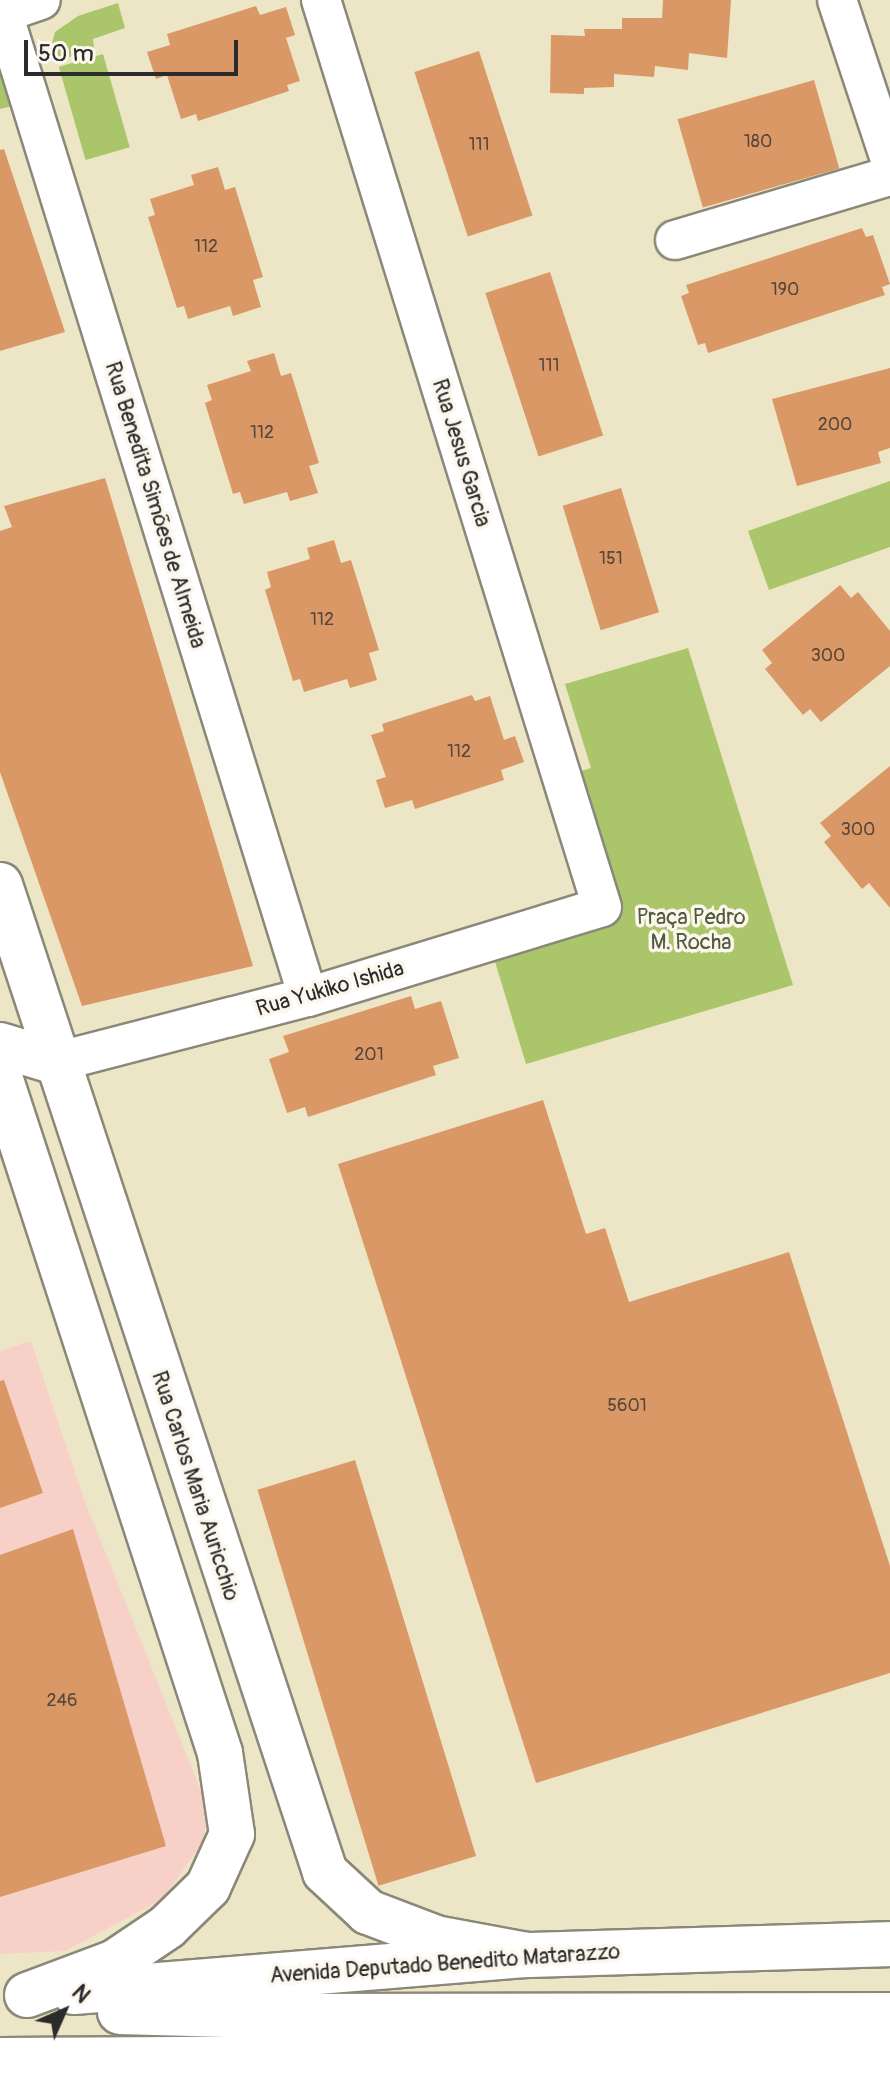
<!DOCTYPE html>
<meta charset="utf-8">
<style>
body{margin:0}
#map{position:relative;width:890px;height:2075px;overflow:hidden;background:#ece6c7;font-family:Pangolin,sans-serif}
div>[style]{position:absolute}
.built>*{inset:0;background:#f7d1c8}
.green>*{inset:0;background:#abc56b;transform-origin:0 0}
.building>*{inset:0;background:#da9866;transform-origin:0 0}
.roads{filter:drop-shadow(2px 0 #8c8879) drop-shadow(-2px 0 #8c8879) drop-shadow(0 2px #8c8879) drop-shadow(0 -2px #8c8879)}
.minor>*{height:38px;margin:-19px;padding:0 19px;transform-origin:19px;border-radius:19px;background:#fff}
.major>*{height:44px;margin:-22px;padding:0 22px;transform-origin:22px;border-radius:22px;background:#fff}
span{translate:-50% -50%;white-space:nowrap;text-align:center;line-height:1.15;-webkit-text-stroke:7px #fbf7ec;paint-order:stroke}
.number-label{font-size:18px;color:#57463a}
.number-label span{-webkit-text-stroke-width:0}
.street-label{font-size:22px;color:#2b2b2b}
.park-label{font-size:22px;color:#51593e}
.north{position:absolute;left:24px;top:1971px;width:80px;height:80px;-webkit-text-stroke:6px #fbf7ec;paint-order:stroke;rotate:45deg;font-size:22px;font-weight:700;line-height:32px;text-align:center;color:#2b2b2b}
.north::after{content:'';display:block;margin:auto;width:28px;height:36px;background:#2b2b2b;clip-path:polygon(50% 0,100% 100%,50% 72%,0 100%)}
.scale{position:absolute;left:24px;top:40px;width:214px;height:36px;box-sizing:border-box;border:4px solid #2b2b2b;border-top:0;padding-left:10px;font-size:24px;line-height:28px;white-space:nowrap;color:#2b2b2b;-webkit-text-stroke:6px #fbf7ec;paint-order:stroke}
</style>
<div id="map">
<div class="built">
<div style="clip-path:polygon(31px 1341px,84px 1499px,209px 1811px,202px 1844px,161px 1900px,65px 1951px,0 1954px,0 1351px)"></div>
</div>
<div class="green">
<div style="clip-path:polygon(118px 3px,125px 28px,93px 39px,94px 49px,60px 60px,51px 47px,55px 32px,78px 16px)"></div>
<div style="left:103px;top:54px;width:97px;height:46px;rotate:74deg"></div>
<div style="clip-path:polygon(0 56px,12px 106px,0 109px)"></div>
<div style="clip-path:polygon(890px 481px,890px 547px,769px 590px,748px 531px)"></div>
<div style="clip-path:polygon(688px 648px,793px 985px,526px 1064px,493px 955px,611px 920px,568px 775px,591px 768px,565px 684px)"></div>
</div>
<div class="building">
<div style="clip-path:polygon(663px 0,731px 0,727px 58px,689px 53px,688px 70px,655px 66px,654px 77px,614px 74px,614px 87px,584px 88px,584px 94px,550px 93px,551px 35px,585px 36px,584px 29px,622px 29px,622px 18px,662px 18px)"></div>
<div style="clip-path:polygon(256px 6px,260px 15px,286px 7px,295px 35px,286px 38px,300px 81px,287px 85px,289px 91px,198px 121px,196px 114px,181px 119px,167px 75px,156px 79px,147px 52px,170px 45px,167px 34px)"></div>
<div style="left:479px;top:51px;width:173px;height:68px;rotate:72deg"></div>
<div style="left:814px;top:80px;width:92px;height:142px;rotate:74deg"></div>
<div style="clip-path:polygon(4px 149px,65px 332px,0 351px,0 150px)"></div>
<div style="clip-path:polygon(218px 167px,225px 190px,235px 187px,263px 277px,253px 280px,261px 307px,233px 316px,230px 306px,188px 319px,184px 306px,177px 308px,148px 217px,155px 215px,150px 199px,194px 185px,191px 175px)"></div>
<div style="clip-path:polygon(862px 228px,866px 237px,873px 235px,890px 284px,882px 287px,885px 295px,708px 353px,705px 343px,698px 345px,681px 296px,689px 293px,686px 285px)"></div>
<div style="left:550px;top:272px;width:172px;height:68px;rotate:72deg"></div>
<div style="clip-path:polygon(274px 353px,281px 376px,291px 373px,319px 463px,309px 466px,318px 493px,290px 501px,287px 492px,244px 504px,240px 492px,233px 494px,205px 403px,212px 400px,207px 385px,251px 371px,247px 361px)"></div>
<div style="clip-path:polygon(890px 368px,890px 448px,878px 452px,881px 463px,797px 486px,772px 399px)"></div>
<div style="clip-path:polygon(105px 478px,253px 966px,82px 1006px,0 772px,0 531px,12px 527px,4px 506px)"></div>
<div style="left:621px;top:488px;width:130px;height:61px;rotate:73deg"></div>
<div style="clip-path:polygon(334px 540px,341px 563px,351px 560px,379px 650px,369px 653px,377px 680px,350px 688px,347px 679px,304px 692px,300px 679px,293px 681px,265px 590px,271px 587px,267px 572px,310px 559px,307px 548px)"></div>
<div style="clip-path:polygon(840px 585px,851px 598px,858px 592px,890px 631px,890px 666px,821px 722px,810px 709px,803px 715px,765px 669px,772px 663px,762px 650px)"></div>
<div style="clip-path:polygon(472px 695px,475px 701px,490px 696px,504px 740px,515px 736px,524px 762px,501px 770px,504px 780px,415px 809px,412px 800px,385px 808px,376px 780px,386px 777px,371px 735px,384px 731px,382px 724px)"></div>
<div style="clip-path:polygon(890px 766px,890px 908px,869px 883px,862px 889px,824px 842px,831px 836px,820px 823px)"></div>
<div style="clip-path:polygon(411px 996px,415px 1009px,441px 1001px,459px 1058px,433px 1066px,436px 1075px,308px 1117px,305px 1107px,287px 1113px,269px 1059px,289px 1052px,283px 1036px)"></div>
<div style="clip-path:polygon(543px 1100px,586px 1234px,605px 1228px,629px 1302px,789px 1252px,890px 1566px,890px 1673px,536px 1783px,338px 1164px)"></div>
<div style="clip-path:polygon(4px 1380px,43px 1493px,0 1508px,0 1381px)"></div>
<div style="left:355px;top:1460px;width:414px;height:102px;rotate:73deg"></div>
<div style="clip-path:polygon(73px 1529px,166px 1846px,0 1897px,0 1555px)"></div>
</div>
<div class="roads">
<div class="minor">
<div style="left:837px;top:0;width:168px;rotate:71.6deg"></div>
<div style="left:3px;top:13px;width:1030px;rotate:72.78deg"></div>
<div style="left:0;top:14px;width:43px;rotate:-18.9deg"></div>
<div style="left:675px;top:240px;width:224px;rotate:-16.6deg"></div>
<div style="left:56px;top:1062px;width:260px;rotate:-14.5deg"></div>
<div style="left:308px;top:997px;width:307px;rotate:-17deg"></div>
<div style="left:602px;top:907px;width:950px;rotate:-107.21deg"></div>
</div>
<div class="major">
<div style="left:0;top:885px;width:1039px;rotate:71.77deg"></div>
<div style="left:325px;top:1872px;width:59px;rotate:42.9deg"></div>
<div style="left:368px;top:1912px;width:73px;rotate:20.9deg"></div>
<div style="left:436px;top:1938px;width:93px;rotate:10.6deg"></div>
<div style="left:0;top:1045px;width:59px;rotate:16.9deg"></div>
<div style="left:0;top:1077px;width:711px;rotate:71.97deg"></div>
<div style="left:220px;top:1753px;width:82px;rotate:81.6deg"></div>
<div style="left:232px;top:1834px;width:58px;rotate:114.4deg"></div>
<div style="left:208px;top:1887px;width:57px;rotate:135.7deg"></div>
<div style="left:167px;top:1927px;width:63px;rotate:146.1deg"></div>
<div style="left:115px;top:1962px;width:94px;rotate:159.4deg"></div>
<div style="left:74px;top:1992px;width:455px;rotate:-4.7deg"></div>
<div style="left:527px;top:1955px;width:363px;rotate:-1.7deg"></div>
<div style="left:120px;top:2012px;width:142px;rotate:1.6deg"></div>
<div style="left:262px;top:2016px;width:628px;rotate:-0.09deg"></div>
<div style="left:0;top:2060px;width:890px;rotate:-0.32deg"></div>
</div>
</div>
<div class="number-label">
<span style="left:758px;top:142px">180</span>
<span style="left:479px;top:145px">111</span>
<span style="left:206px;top:247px">112</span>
<span style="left:785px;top:290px">190</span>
<span style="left:549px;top:366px">111</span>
<span style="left:835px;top:425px">200</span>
<span style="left:262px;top:433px">112</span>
<span style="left:611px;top:559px">151</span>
<span style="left:322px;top:620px">112</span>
<span style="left:828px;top:656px">300</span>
<span style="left:459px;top:752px">112</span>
<span style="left:858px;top:830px">300</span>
<span style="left:369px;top:1055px">201</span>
<span style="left:627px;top:1406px">5601</span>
<span style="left:62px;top:1701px">246</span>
</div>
<div class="street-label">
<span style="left:461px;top:453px;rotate:73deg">Rua Jesus Garcia</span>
<span style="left:155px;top:505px;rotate:73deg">Rua Benedita Simões de Almeida</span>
<span style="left:330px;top:989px;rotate:-16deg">Rua Yukiko Ishida</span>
<span style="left:195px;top:1486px;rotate:72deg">Rua Carlos Maria Auricchio</span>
<span style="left:445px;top:1964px;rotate:-4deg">Avenida Deputado Benedito Matarazzo</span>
</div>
<div class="park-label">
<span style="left:691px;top:930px">Praça Pedro<br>M. Rocha</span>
</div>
<div class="north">N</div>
<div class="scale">50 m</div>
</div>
